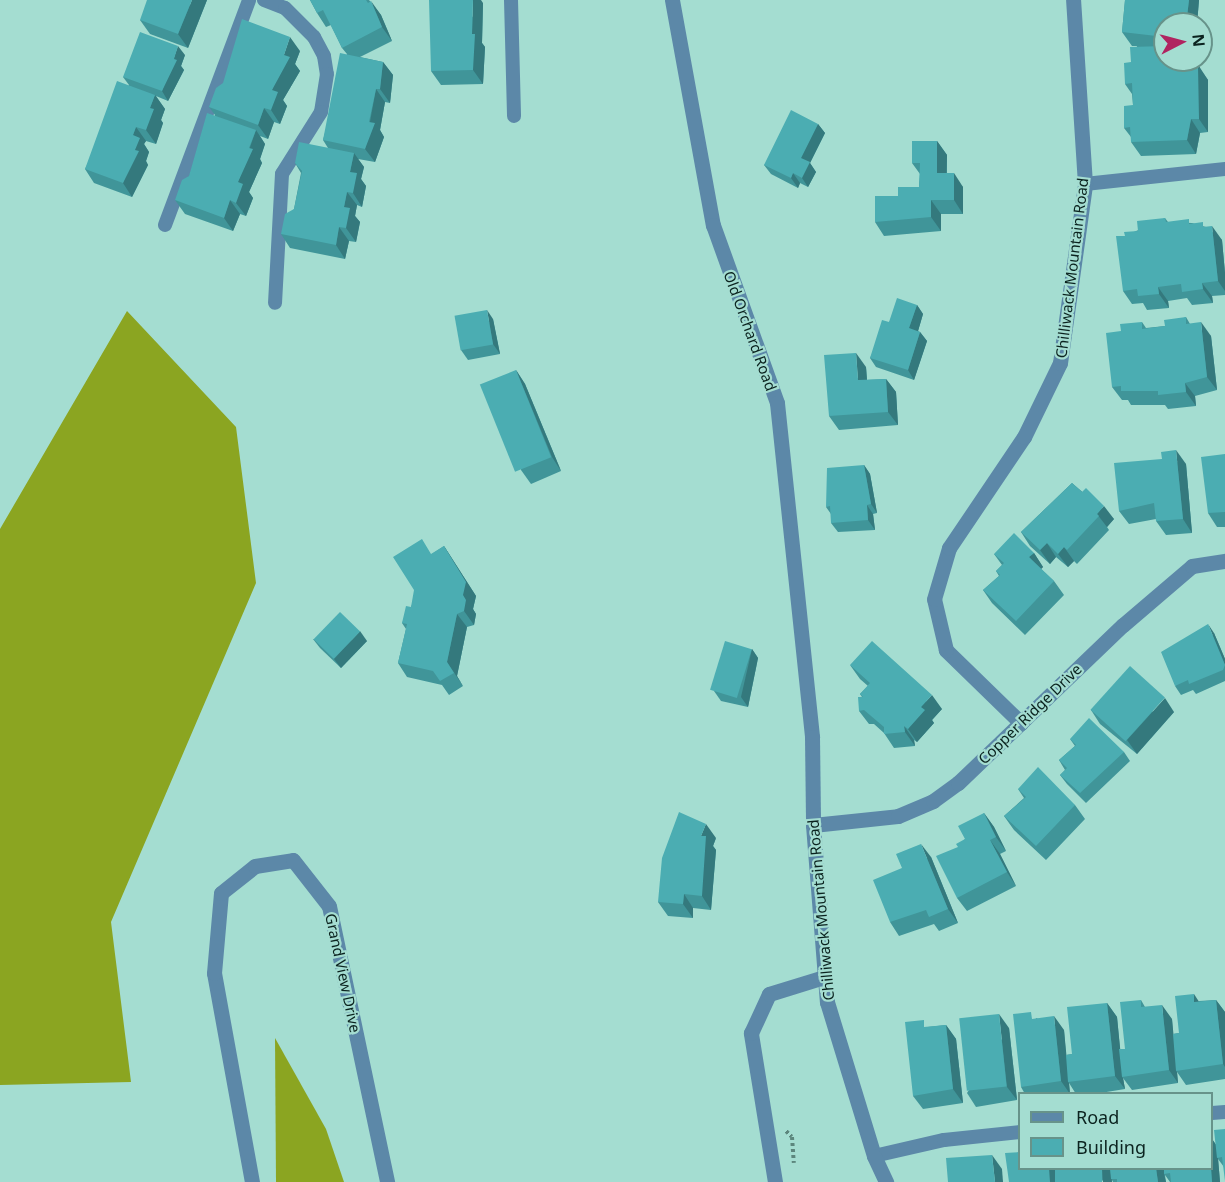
<!DOCTYPE html>
<style>
body{margin:0}
#map{position:relative;width:1225px;height:1182px;overflow:hidden;background:#a4ddd1;font-family:"Noto Sans",sans-serif}
div>[style]{position:absolute}
.forest>*{inset:0;background:#8ba521}
.path>*{height:4px;margin-top:-2px;transform-origin:0;background:repeating-linear-gradient(90deg,#5c867d 0 3px,transparent 0 6px)}
.lane>*{height:14px;margin:-7px;padding:0 7px;transform-origin:7px;border-radius:7px;background:#5c88a8}
.street>*{height:15px;margin:-7.5px;padding:0 7.5px;transform-origin:7.5px;border-radius:7.5px;background:#5c88a8}
.wall>*{inset:0;background:#409599}
.shaded-wall>*{inset:0;background:#34797d;transform-origin:0 0}
.building>*{inset:0;background:#4badb2;transform-origin:0 0}
span{translate:-50% -50%;white-space:nowrap;text-align:center;line-height:1.15;-webkit-text-stroke:4.5px #a4ddd1;paint-order:stroke}
.street-label{font-size:15px;color:#0b231f}
.legend{position:absolute;left:1018px;top:1092px;width:195px;height:78px;box-sizing:border-box;background:#a4ddd1;border:2px solid #67938a;margin:0;padding:8px 10px;list-style:none;font-size:18px;color:#0b231f}
.legend li{display:flex;align-items:center;gap:12px;height:30px}
.legend b{width:30px;border:2px solid #67938a}
.north{position:absolute;left:1153px;top:12px;width:60px;height:60px;box-sizing:border-box;background:#a4ddd1;border:2px solid #67938a;border-radius:50%;rotate:84deg;font-size:16px;font-weight:700;line-height:24px;text-align:center;color:#0b231f}
.north::after{content:'';display:block;margin:auto;width:21px;height:27px;background:#b02460;clip-path:polygon(50% 0,100% 100%,50% 72%,0 100%)}
</style>
<div id="map">
<div class="forest">
<div style="clip-path:polygon(127px 311px,236px 427px,256px 583px,111px 922px,131px 1082px,0 1085px,0 529px)"></div>
<div style="clip-path:polygon(275px 1038px,326px 1129px,344px 1182px,276px 1182px)"></div>
</div>
<div class="path">
<div style="left:786px;top:1131px;width:8px;rotate:45deg"></div>
<div style="left:792px;top:1137px;width:26px;rotate:86deg"></div>
</div>
<div class="lane">
<div style="left:264px;top:0;width:22px;rotate:21deg"></div>
<div style="left:285px;top:8px;width:41px;rotate:45deg"></div>
<div style="left:314px;top:37px;width:21px;rotate:62deg"></div>
<div style="left:324px;top:56px;width:18px;rotate:81deg"></div>
<div style="left:327px;top:74px;width:38px;rotate:99deg"></div>
<div style="left:321px;top:112px;width:73px;rotate:122.2deg"></div>
<div style="left:282px;top:174px;width:129px;rotate:93.1deg"></div>
<div style="left:511px;top:0;width:116px;rotate:88.5deg"></div>
<div style="left:1085px;top:184px;width:141px;rotate:-6.1deg"></div>
<div style="left:165px;top:225px;width:240px;rotate:-69.5deg"></div>
<div style="left:1212px;top:1113px;width:13px;rotate:-4deg"></div>
<div style="left:874px;top:1156px;width:72px;rotate:-12.9deg"></div>
<div style="left:944px;top:1140px;width:76px;rotate:-6deg"></div>
</div>
<div class="street">
<div style="left:672px;top:0;width:229px;rotate:79.7deg"></div>
<div style="left:713px;top:225px;width:189px;rotate:70.2deg"></div>
<div style="left:777px;top:403px;width:336px;rotate:84deg"></div>
<div style="left:812px;top:737px;width:88px;rotate:89.3deg"></div>
<div style="left:813px;top:825px;width:178px;rotate:85.5deg"></div>
<div style="left:827px;top:1002px;width:161px;rotate:73deg"></div>
<div style="left:874px;top:1156px;width:29px;rotate:65deg"></div>
<div style="left:1021px;top:723px;width:105px;rotate:-135.8deg"></div>
<div style="left:946px;top:650px;width:52px;rotate:-103.2deg"></div>
<div style="left:934px;top:599px;width:53px;rotate:-73.6deg"></div>
<div style="left:949px;top:548px;width:134px;rotate:-56deg"></div>
<div style="left:1024px;top:437px;width:82px;rotate:-64.1deg"></div>
<div style="left:1060px;top:363px;width:181px;rotate:-82deg"></div>
<div style="left:1085px;top:184px;width:184px;rotate:-93.7deg"></div>
<div style="left:813px;top:825px;width:85px;rotate:-6deg"></div>
<div style="left:898px;top:816px;width:38px;rotate:-23deg"></div>
<div style="left:933px;top:801px;width:31px;rotate:-36deg"></div>
<div style="left:958px;top:783px;width:228px;rotate:-43.8deg"></div>
<div style="left:1123px;top:625px;width:91px;rotate:-40.5deg"></div>
<div style="left:1192px;top:566px;width:33px;rotate:-9deg"></div>
<div style="left:252px;top:1182px;width:212px;rotate:-100.3deg"></div>
<div style="left:214px;top:973px;width:80px;rotate:-85deg"></div>
<div style="left:221px;top:893px;width:43px;rotate:-38.5deg"></div>
<div style="left:255px;top:866px;width:38px;rotate:-9deg"></div>
<div style="left:293px;top:860px;width:58px;rotate:52deg"></div>
<div style="left:329px;top:906px;width:282px;rotate:78.1deg"></div>
<div style="left:775px;top:1182px;width:151px;rotate:-99.2deg"></div>
<div style="left:751px;top:1033px;width:43px;rotate:-65.2deg"></div>
<div style="left:769px;top:994px;width:58px;rotate:-17.2deg"></div>
</div>
<div class="wall">
<div style="clip-path:polygon(207px 0,188px 48px,150px 34px,140px 20px)"></div>
<div style="clip-path:polygon(310px 0,369px 0,381px 15px,392px 41px,360px 57px,383px 62px,393px 75px,390px 103px,385px 102px,380px 130px,384px 137px,375px 162px,358px 159px,364px 167px,361px 179px,366px 186px,362px 207px,357px 205px,355px 216px,360px 222px,356px 242px,349px 241px,345px 259px,290px 248px,281px 234px,294px 209px,301px 173px,295px 163px,328px 148px,323px 140px,347px 54px,342px 48px,331px 25px,326px 27px,317px 13px)"></div>
<div style="clip-path:polygon(1125px 0,1199px 0,1197px 24px,1165px 24px,1165px 60px,1200px 67px,1200px 69px,1208px 80px,1208px 132px,1200px 133px,1196px 154px,1141px 156px,1131px 142px,1131px 137px,1124px 128px,1133px 105px,1132px 94px,1125px 84px,1137px 46px,1132px 46px,1122px 32px)"></div>
<div style="clip-path:polygon(483px 3px,482px 43px,485px 47px,483px 84px,441px 85px,431px 71px)"></div>
<div style="clip-path:polygon(300px 51px,295px 64px,300px 71px,283px 100px,287px 106px,280px 124px,274px 122px,268px 139px,260px 136px,265px 144px,260px 159px,262px 163px,249px 192px,253px 198px,246px 216px,240px 214px,233px 231px,185px 214px,175px 200px,189px 176px,215px 115px,209px 107px)"></div>
<div style="clip-path:polygon(185px 55px,181px 66px,184px 70px,168px 101px,156px 96px,165px 109px,161px 120px,163px 123px,156px 144px,146px 141px,144px 144px,149px 152px,146px 161px,148px 165px,132px 197px,94px 183px,85px 169px,129px 85px,123px 77px)"></div>
<div style="clip-path:polygon(818px 124px,825px 133px,810px 163px,816px 172px,808px 187px,800px 183px,798px 188px,771px 174px,764px 165px)"></div>
<div style="clip-path:polygon(937px 141px,947px 155px,947px 173px,963px 187px,963px 214px,941px 214px,941px 231px,884px 236px,875px 222px,898px 196px,919px 187px,920px 174px,912px 163px)"></div>
<div style="clip-path:polygon(1165px 218px,1168px 222px,1192px 223px,1206px 227px,1222px 240px,1225px 273px,1225px 295px,1212px 296px,1213px 303px,1192px 305px,1187px 298px,1168px 301px,1169px 308px,1147px 310px,1143px 303px,1132px 304px,1123px 291px,1125px 236px)"></div>
<div style="clip-path:polygon(917px 305px,923px 314px,918px 331px,920px 332px,927px 341px,914px 380px,876px 367px,870px 358px,889px 322px)"></div>
<div style="clip-path:polygon(1186px 317px,1190px 324px,1211px 336px,1217px 390px,1195px 396px,1196px 406px,1168px 409px,1165px 405px,1131px 405px,1128px 400px,1122px 400px,1112px 387px,1142px 322px,1146px 328px,1165px 326px)"></div>
<div style="clip-path:polygon(493px 319px,500px 354px,468px 360px,461px 350px)"></div>
<div style="clip-path:polygon(866px 367px,867px 380px,886px 379px,896px 392px,898px 425px,839px 430px,829px 416px)"></div>
<div style="clip-path:polygon(516px 370px,525px 384px,561px 471px,531px 484px,521px 470px)"></div>
<div style="clip-path:polygon(1225px 454px,1225px 527px,1217px 527px,1208px 513px)"></div>
<div style="clip-path:polygon(1162px 459px,1186px 464px,1192px 533px,1166px 535px,1156px 521px,1156px 519px,1129px 524px,1119px 511px)"></div>
<div style="clip-path:polygon(864px 465px,870px 474px,877px 513px,873px 514px,875px 530px,838px 532px,831px 523px,831px 514px,826px 507px)"></div>
<div style="clip-path:polygon(1072px 483px,1114px 519px,1107px 527px,1109px 530px,1077px 564px,1074px 561px,1068px 567px,1056px 557px,1050px 564px,1030px 546px,1021px 532px)"></div>
<div style="clip-path:polygon(444px 546px,476px 596px,473px 609px,476px 614px,474px 625px,467px 627px,457px 676px,463px 686px,449px 695px,442px 685px,407px 677px,398px 663px,406px 629px,402px 623px,411px 607px,432px 554px)"></div>
<div style="clip-path:polygon(1034px 553px,1043px 567px,1041px 569px,1054px 581px,1064px 595px,1025px 635px,992px 603px,983px 590px,999px 576px,996px 571px,1002px 565px,994px 554px)"></div>
<div style="clip-path:polygon(1214px 633px,1225px 659px,1225px 681px,1196px 694px,1193px 690px,1181px 695px,1175px 686px)"></div>
<div style="clip-path:polygon(313px 639px,367px 641px,341px 668px,320px 648px)"></div>
<div style="clip-path:polygon(752px 649px,758px 658px,748px 707px,721px 701px,714px 691px)"></div>
<div style="clip-path:polygon(850px 665px,942px 709px,932px 720px,934px 723px,917px 742px,914px 740px,915px 746px,894px 748px,884px 733px,874px 724px,869px 724px,859px 711px,862px 697px,860px 694px,868px 686px,860px 679px)"></div>
<div style="clip-path:polygon(1091px 710px,1174px 712px,1137px 754px,1100px 724px)"></div>
<div style="clip-path:polygon(1070px 739px,1124px 752px,1130px 761px,1086px 803px,1067px 784px,1060px 775px,1065px 770px,1059px 760px,1075px 746px)"></div>
<div style="clip-path:polygon(1018px 789px,1075px 805px,1085px 819px,1046px 860px,1014px 830px,1004px 816px,1024px 798px)"></div>
<div style="clip-path:polygon(984px 813px,994px 827px,1006px 851px,1000px 854px,1016px 886px,967px 911px,957px 898px,958px 847px,965px 839px)"></div>
<div style="clip-path:polygon(716px 838px,713px 846px,716px 850px,711px 910px,693px 908px,693px 918px,668px 916px,658px 902px)"></div>
<div style="clip-path:polygon(931px 857px,958px 923px,939px 931px,934px 924px,899px 936px,890px 922px,902px 868px)"></div>
<div style="clip-path:polygon(1141px 1000px,1145px 1007px,1172px 1019px,1173px 1034px,1179px 1033px,1199px 1001px,1216px 1000px,1225px 1012px,1225px 1079px,1186px 1085px,1177px 1072px,1178px 1083px,1132px 1090px,1123px 1078px,1125px 1089px,1094px 1094px,1076px 1094px,1069px 1083px,1070px 1094px,1025px 1094px,1021px 1087px,1036px 1018px,1064px 1030px,1066px 1055px,1072px 1054px,1107px 1003px,1117px 1017px,1120px 1049px,1125px 1049px)"></div>
<div style="clip-path:polygon(946px 1025px,956px 1039px,963px 1103px,923px 1109px,913px 1096px,928px 1027px)"></div>
<div style="clip-path:polygon(1009px 1028px,1017px 1100px,976px 1107px,967px 1093px)"></div>
<div style="clip-path:polygon(1225px 1129px,1224px 1167px,1218px 1159px,1220px 1182px,1170px 1182px,1165px 1175px,1166px 1182px,1113px 1182px,1112px 1180px,1112px 1182px,1020px 1168px,1212px 1168px,1212px 1139px,1216px 1145px)"></div>
</div>
<div class="shaded-wall">
<div style="clip-path:polygon(192px 0,207px 0,188px 48px,178px 34px)"></div>
<div style="clip-path:polygon(473px 0,481px 0,483px 3px,482px 43px,485px 47px,483px 84px,473px 70px,472px 34px)"></div>
<div style="clip-path:polygon(1189px 0,1199px 0,1197px 24px,1192px 24px,1187px 17px)"></div>
<div style="clip-path:polygon(371px 1px,381px 15px,392px 41px,382px 27px)"></div>
<div style="clip-path:polygon(1183px 17px,1188px 24px,1182px 24px)"></div>
<div style="clip-path:polygon(290px 37px,300px 51px,295px 64px,300px 71px,283px 100px,287px 106px,280px 124px,271px 110px,272px 90px)"></div>
<div style="clip-path:polygon(178px 46px,185px 55px,181px 66px,184px 70px,168px 101px,162px 91px)"></div>
<div style="clip-path:polygon(1190px 60px,1195px 60px,1208px 80px,1208px 132px,1199px 119px)"></div>
<div style="clip-path:polygon(383px 62px,393px 75px,390px 103px,380px 89px)"></div>
<div style="clip-path:polygon(376px 89px,385px 102px,380px 130px,384px 137px,375px 162px,365px 149px)"></div>
<div style="clip-path:polygon(155px 95px,165px 109px,161px 120px,163px 123px,156px 144px,146px 130px,150px 108px)"></div>
<div style="clip-path:polygon(264px 108px,274px 122px,268px 139px,258px 125px)"></div>
<div style="clip-path:polygon(1191px 119px,1200px 133px,1196px 154px,1187px 140px)"></div>
<div style="clip-path:polygon(818px 124px,825px 133px,810px 163px,816px 172px,808px 187px,802px 178px,801px 158px)"></div>
<div style="clip-path:polygon(136px 127px,146px 141px,144px 144px,149px 152px,146px 161px,148px 165px,132px 197px,123px 183px,135px 150px,133px 135px)"></div>
<div style="clip-path:polygon(256px 130px,265px 144px,260px 159px,262px 163px,249px 192px,253px 198px,246px 216px,236px 203px,238px 182px)"></div>
<div style="clip-path:polygon(937px 141px,947px 155px,946px 187px,937px 173px)"></div>
<div style="clip-path:polygon(354px 153px,364px 167px,361px 179px,366px 186px,362px 207px,353px 193px,350px 172px)"></div>
<div style="clip-path:polygon(793px 173px,800px 183px,798px 188px,791px 178px)"></div>
<div style="clip-path:polygon(954px 173px,963px 187px,963px 214px,954px 200px)"></div>
<div style="clip-path:polygon(347px 192px,357px 205px,355px 216px,360px 222px,356px 242px,346px 228px,344px 207px)"></div>
<div style="clip-path:polygon(230px 200px,240px 214px,233px 231px,224px 218px)"></div>
<div style="clip-path:polygon(931px 200px,941px 214px,941px 231px,931px 217px)"></div>
<div style="clip-path:polygon(1212px 226px,1222px 240px,1225px 273px,1225px 291px,1218px 281px)"></div>
<div style="clip-path:polygon(339px 227px,349px 241px,345px 259px,336px 245px)"></div>
<div style="clip-path:polygon(1202px 283px,1212px 296px,1213px 303px,1203px 289px)"></div>
<div style="clip-path:polygon(1158px 287px,1168px 301px,1169px 308px,1159px 294px)"></div>
<div style="clip-path:polygon(917px 305px,923px 314px,916px 338px,909px 328px)"></div>
<div style="clip-path:polygon(487px 310px,493px 319px,500px 354px,493px 344px)"></div>
<div style="clip-path:polygon(1201px 322px,1211px 336px,1217px 390px,1207px 377px)"></div>
<div style="clip-path:polygon(920px 332px,927px 341px,914px 380px,908px 370px)"></div>
<div style="clip-path:polygon(856px 353px,866px 367px,868px 394px,858px 380px)"></div>
<div style="clip-path:polygon(516px 370px,525px 384px,561px 471px,552px 457px)"></div>
<div style="clip-path:polygon(886px 379px,896px 392px,898px 425px,888px 412px)"></div>
<div style="clip-path:polygon(1185px 383px,1195px 396px,1196px 406px,1186px 392px)"></div>
<div style="clip-path:polygon(1176px 450px,1186px 464px,1192px 533px,1183px 519px)"></div>
<div style="clip-path:polygon(864px 465px,870px 474px,877px 513px,871px 504px)"></div>
<div style="clip-path:polygon(867px 505px,873px 514px,875px 530px,868px 520px)"></div>
<div style="clip-path:polygon(1104px 506px,1114px 519px,1107px 527px,1097px 514px)"></div>
<div style="clip-path:polygon(1047px 543px,1056px 557px,1050px 564px,1040px 550px)"></div>
<div style="clip-path:polygon(444px 546px,476px 596px,473px 609px,476px 614px,474px 625px,464px 611px,463px 595px)"></div>
<div style="clip-path:polygon(1064px 547px,1074px 561px,1068px 567px,1058px 554px)"></div>
<div style="clip-path:polygon(1034px 553px,1043px 567px,1039px 571px,1029px 557px)"></div>
<div style="clip-path:polygon(457px 614px,467px 627px,457px 676px,463px 686px,447px 662px)"></div>
<div style="clip-path:polygon(1208px 624px,1214px 633px,1225px 659px,1225px 665px)"></div>
<div style="clip-path:polygon(360px 631px,367px 641px,341px 668px,334px 659px)"></div>
<div style="clip-path:polygon(752px 649px,758px 658px,748px 707px,741px 697px)"></div>
<div style="clip-path:polygon(932px 695px,942px 709px,932px 720px,934px 723px,917px 742px,908px 729px,921px 707px)"></div>
<div style="clip-path:polygon(1165px 698px,1174px 712px,1137px 754px,1127px 740px)"></div>
<div style="clip-path:polygon(904px 726px,914px 740px,915px 746px,905px 732px)"></div>
<div style="clip-path:polygon(984px 813px,994px 827px,1006px 851px,996px 837px)"></div>
<div style="clip-path:polygon(706px 824px,716px 838px,713px 846px,716px 850px,711px 910px,702px 896px,701px 836px)"></div>
<div style="clip-path:polygon(990px 840px,1000px 854px,1016px 886px,1007px 872px)"></div>
<div style="clip-path:polygon(921px 844px,931px 857px,958px 923px,948px 909px)"></div>
<div style="clip-path:polygon(684px 894px,693px 908px,693px 918px,683px 904px)"></div>
<div style="clip-path:polygon(1194px 994px,1203px 1008px,1194px 1002px)"></div>
<div style="clip-path:polygon(1216px 1000px,1225px 1012px,1225px 1067px,1223px 1064px)"></div>
<div style="clip-path:polygon(1107px 1003px,1117px 1017px,1123px 1077px,1122px 1077px,1123px 1078px,1125px 1089px,1115px 1076px)"></div>
<div style="clip-path:polygon(1162px 1005px,1172px 1019px,1177px 1071px,1176px 1071px,1177px 1072px,1178px 1083px,1169px 1070px)"></div>
<div style="clip-path:polygon(999px 1014px,1009px 1028px,1017px 1100px,1007px 1087px)"></div>
<div style="clip-path:polygon(1054px 1016px,1064px 1030px,1069px 1082px,1068px 1082px,1069px 1083px,1070px 1094px,1061px 1081px)"></div>
<div style="clip-path:polygon(946px 1025px,956px 1039px,963px 1103px,953px 1089px)"></div>
<div style="clip-path:polygon(1212px 1139px,1217px 1146px,1220px 1182px,1212px 1182px,1211px 1168px,1212px 1168px)"></div>
<div style="clip-path:polygon(992px 1155px,1002px 1169px,1003px 1182px,995px 1182px)"></div>
<div style="left:1049px;top:1168px;width:8px;height:14px"></div>
<div style="clip-path:polygon(1102px 1168px,1110px 1168px,1112px 1182px,1103px 1182px)"></div>
<div style="clip-path:polygon(1156px 1168px,1164px 1168px,1164px 1174px,1166px 1182px,1158px 1182px)"></div>
</div>
<div class="building">
<div style="clip-path:polygon(147px 0,192px 0,178px 34px,140px 20px)"></div>
<div style="clip-path:polygon(310px 0,366px 0,368px 3px,371px 1px,382px 27px,342px 48px,323px 10px,317px 13px)"></div>
<div style="clip-path:polygon(429px 0,473px 0,472px 34px,475px 34px,473px 70px,431px 71px)"></div>
<div style="clip-path:polygon(1125px 0,1189px 0,1187px 17px,1183px 17px,1182px 24px,1165px 24px,1165px 37px,1122px 32px)"></div>
<div style="clip-path:polygon(242px 19px,290px 37px,284px 55px,290px 57px,272px 90px,278px 92px,271px 110px,264px 108px,258px 125px,209px 107px,216px 88px,223px 83px)"></div>
<div style="clip-path:polygon(140px 32px,178px 46px,174px 59px,177px 60px,162px 91px,123px 77px)"></div>
<div style="clip-path:polygon(1165px 46px,1165px 60px,1191px 60px,1191px 66px,1198px 66px,1199px 119px,1191px 119px,1187px 140px,1131px 142px,1130px 127px,1124px 128px,1124px 106px,1133px 105px,1132px 83px,1125px 84px,1124px 63px,1131px 62px,1130px 47px)"></div>
<div style="clip-path:polygon(340px 53px,383px 62px,380px 89px,376px 89px,369px 122px,375px 123px,365px 149px,323px 140px)"></div>
<div style="clip-path:polygon(117px 81px,155px 95px,150px 108px,154px 109px,146px 130px,136px 127px,133px 135px,140px 138px,135px 150px,139px 151px,123px 183px,85px 169px)"></div>
<div style="clip-path:polygon(791px 110px,818px 124px,801px 158px,810px 162px,802px 178px,793px 173px,791px 178px,764px 165px)"></div>
<div style="clip-path:polygon(207px 113px,256px 130px,249px 148px,253px 149px,238px 182px,243px 184px,236px 203px,230px 200px,224px 218px,175px 200px,182px 180px,189px 176px)"></div>
<div style="clip-path:polygon(912px 141px,937px 141px,937px 173px,954px 173px,954px 200px,931px 200px,931px 217px,875px 222px,875px 196px,898px 196px,898px 187px,919px 187px,920px 163px,912px 163px)"></div>
<div style="clip-path:polygon(299px 142px,354px 153px,350px 172px,357px 173px,353px 193px,347px 192px,344px 207px,350px 208px,346px 228px,339px 227px,336px 245px,281px 234px,285px 214px,294px 209px,302px 171px,295px 163px)"></div>
<div style="clip-path:polygon(1165px 218px,1166px 222px,1189px 219px,1189px 224px,1203px 222px,1203px 227px,1212px 226px,1218px 281px,1202px 283px,1203px 289px,1182px 292px,1181px 284px,1158px 287px,1159px 294px,1138px 296px,1137px 289px,1123px 291px,1116px 236px,1125px 236px,1124px 232px,1138px 231px,1137px 221px)"></div>
<div style="clip-path:polygon(897px 298px,917px 305px,909px 328px,920px 332px,908px 370px,870px 358px,882px 320px,889px 322px)"></div>
<div style="left:487px;top:310px;width:35px;height:33px;rotate:80deg"></div>
<div style="clip-path:polygon(1186px 317px,1186px 324px,1201px 322px,1207px 377px,1185px 383px,1186px 392px,1158px 395px,1158px 391px,1121px 391px,1121px 386px,1112px 387px,1106px 333px,1121px 331px,1120px 324px,1142px 322px,1142px 329px,1165px 326px,1164px 320px)"></div>
<div style="clip-path:polygon(856px 353px,858px 380px,886px 379px,888px 412px,829px 416px,824px 355px)"></div>
<div style="left:516px;top:370px;width:94px;height:39px;rotate:68deg"></div>
<div style="clip-path:polygon(1176px 450px,1183px 519px,1156px 521px,1154px 503px,1119px 511px,1114px 463px,1162px 459px,1161px 452px)"></div>
<div style="clip-path:polygon(1225px 454px,1225px 512px,1208px 513px,1201px 457px)"></div>
<div style="clip-path:polygon(864px 465px,871px 504px,867px 505px,868px 520px,831px 523px,830px 506px,826px 507px,827px 468px)"></div>
<div style="clip-path:polygon(1072px 483px,1082px 492px,1086px 488px,1104px 506px,1097px 514px,1099px 516px,1067px 550px,1064px 547px,1058px 554px,1047px 543px,1040px 550px,1021px 532px)"></div>
<div style="clip-path:polygon(1014px 533px,1034px 553px,1029px 557px,1054px 581px,1016px 621px,983px 590px,1000px 575px,996px 571px,1004px 563px,994px 554px)"></div>
<div style="clip-path:polygon(422px 539px,431px 554px,444px 546px,466px 582px,463px 595px,466px 600px,464px 611px,457px 614px,447px 662px,454px 673px,440px 681px,433px 671px,398px 663px,407px 624px,402px 623px,406px 606px,411px 607px,414px 590px,393px 557px)"></div>
<div style="left:340px;top:612px;width:28px;height:38px;rotate:44deg"></div>
<div style="clip-path:polygon(1208px 624px,1225px 665px,1223px 670px,1189px 684px,1188px 680px,1175px 686px,1161px 652px)"></div>
<div style="left:725px;top:641px;width:28px;height:51px;rotate:17deg"></div>
<div style="clip-path:polygon(872px 641px,932px 695px,921px 707px,925px 710px,908px 729px,904px 726px,905px 732px,884px 734px,884px 727px,864px 710px,859px 711px,858px 697px,863px 697px,860px 694px,870px 683px,850px 665px)"></div>
<div style="left:1130px;top:666px;width:47px;height:59px;rotate:42deg"></div>
<div style="clip-path:polygon(1089px 718px,1124px 752px,1080px 793px,1060px 775px,1067px 768px,1059px 760px,1076px 745px,1070px 739px)"></div>
<div style="clip-path:polygon(1038px 767px,1075px 805px,1036px 846px,1004px 816px,1026px 797px,1018px 789px)"></div>
<div style="clip-path:polygon(679px 812px,706px 824px,701px 836px,706px 836px,702px 896px,684px 894px,683px 904px,658px 902px,662px 858px)"></div>
<div style="clip-path:polygon(984px 813px,996px 837px,990px 840px,1007px 872px,957px 898px,936px 856px,958px 847px,956px 844px,965px 839px,958px 826px)"></div>
<div style="clip-path:polygon(921px 844px,948px 909px,929px 917px,926px 910px,890px 922px,873px 880px,902px 868px,896px 854px)"></div>
<div style="clip-path:polygon(1194px 994px,1194px 1002px,1216px 1000px,1223px 1064px,1176px 1071px,1173px 1034px,1179px 1033px,1175px 996px)"></div>
<div style="clip-path:polygon(1141px 1000px,1141px 1007px,1162px 1005px,1169px 1070px,1122px 1077px,1119px 1049px,1125px 1049px,1120px 1002px)"></div>
<div style="clip-path:polygon(1107px 1003px,1115px 1076px,1068px 1082px,1066px 1055px,1072px 1054px,1067px 1007px)"></div>
<div style="clip-path:polygon(1031px 1012px,1032px 1019px,1054px 1016px,1061px 1081px,1021px 1087px,1013px 1014px)"></div>
<div style="left:999px;top:1014px;width:73px;height:40px;rotate:84deg"></div>
<div style="clip-path:polygon(924px 1020px,924px 1027px,946px 1025px,953px 1089px,913px 1096px,905px 1022px)"></div>
<div style="clip-path:polygon(1225px 1129px,1225px 1181px,1222px 1157px,1217px 1158px,1214px 1130px)"></div>
<div style="clip-path:polygon(1020px 1152px,1020px 1168px,1049px 1168px,1050px 1182px,1009px 1182px,1005px 1153px)"></div>
<div style="clip-path:polygon(992px 1155px,995px 1182px,948px 1182px,946px 1158px)"></div>
<div style="left:1055px;top:1168px;width:47px;height:14px"></div>
<div style="clip-path:polygon(1110px 1168px,1156px 1168px,1158px 1182px,1117px 1182px,1117px 1179px,1111px 1179px)"></div>
<div style="clip-path:polygon(1164px 1168px,1211px 1168px,1212px 1182px,1171px 1182px,1170px 1173px,1164px 1174px)"></div>
</div>
<div class="street-label">
<span style="left:1072px;top:268px;rotate:-83deg">Chilliwack Mountain Road</span>
<span style="left:750px;top:331px;rotate:70deg">Old Orchard Road</span>
<span style="left:1030px;top:714px;rotate:-44deg">Copper Ridge Drive</span>
<span style="left:821px;top:910px;rotate:-95deg">Chilliwack Mountain Road</span>
<span style="left:343px;top:973px;rotate:78deg">Grand View Drive</span>
</div>
<ul class="legend">
<li><b style="height:8px;background:#5c88a8"></b>Road</li>
<li><b style="height:16px;background:#4badb2"></b>Building</li>
</ul>
<div class="north">N</div>
</div>
